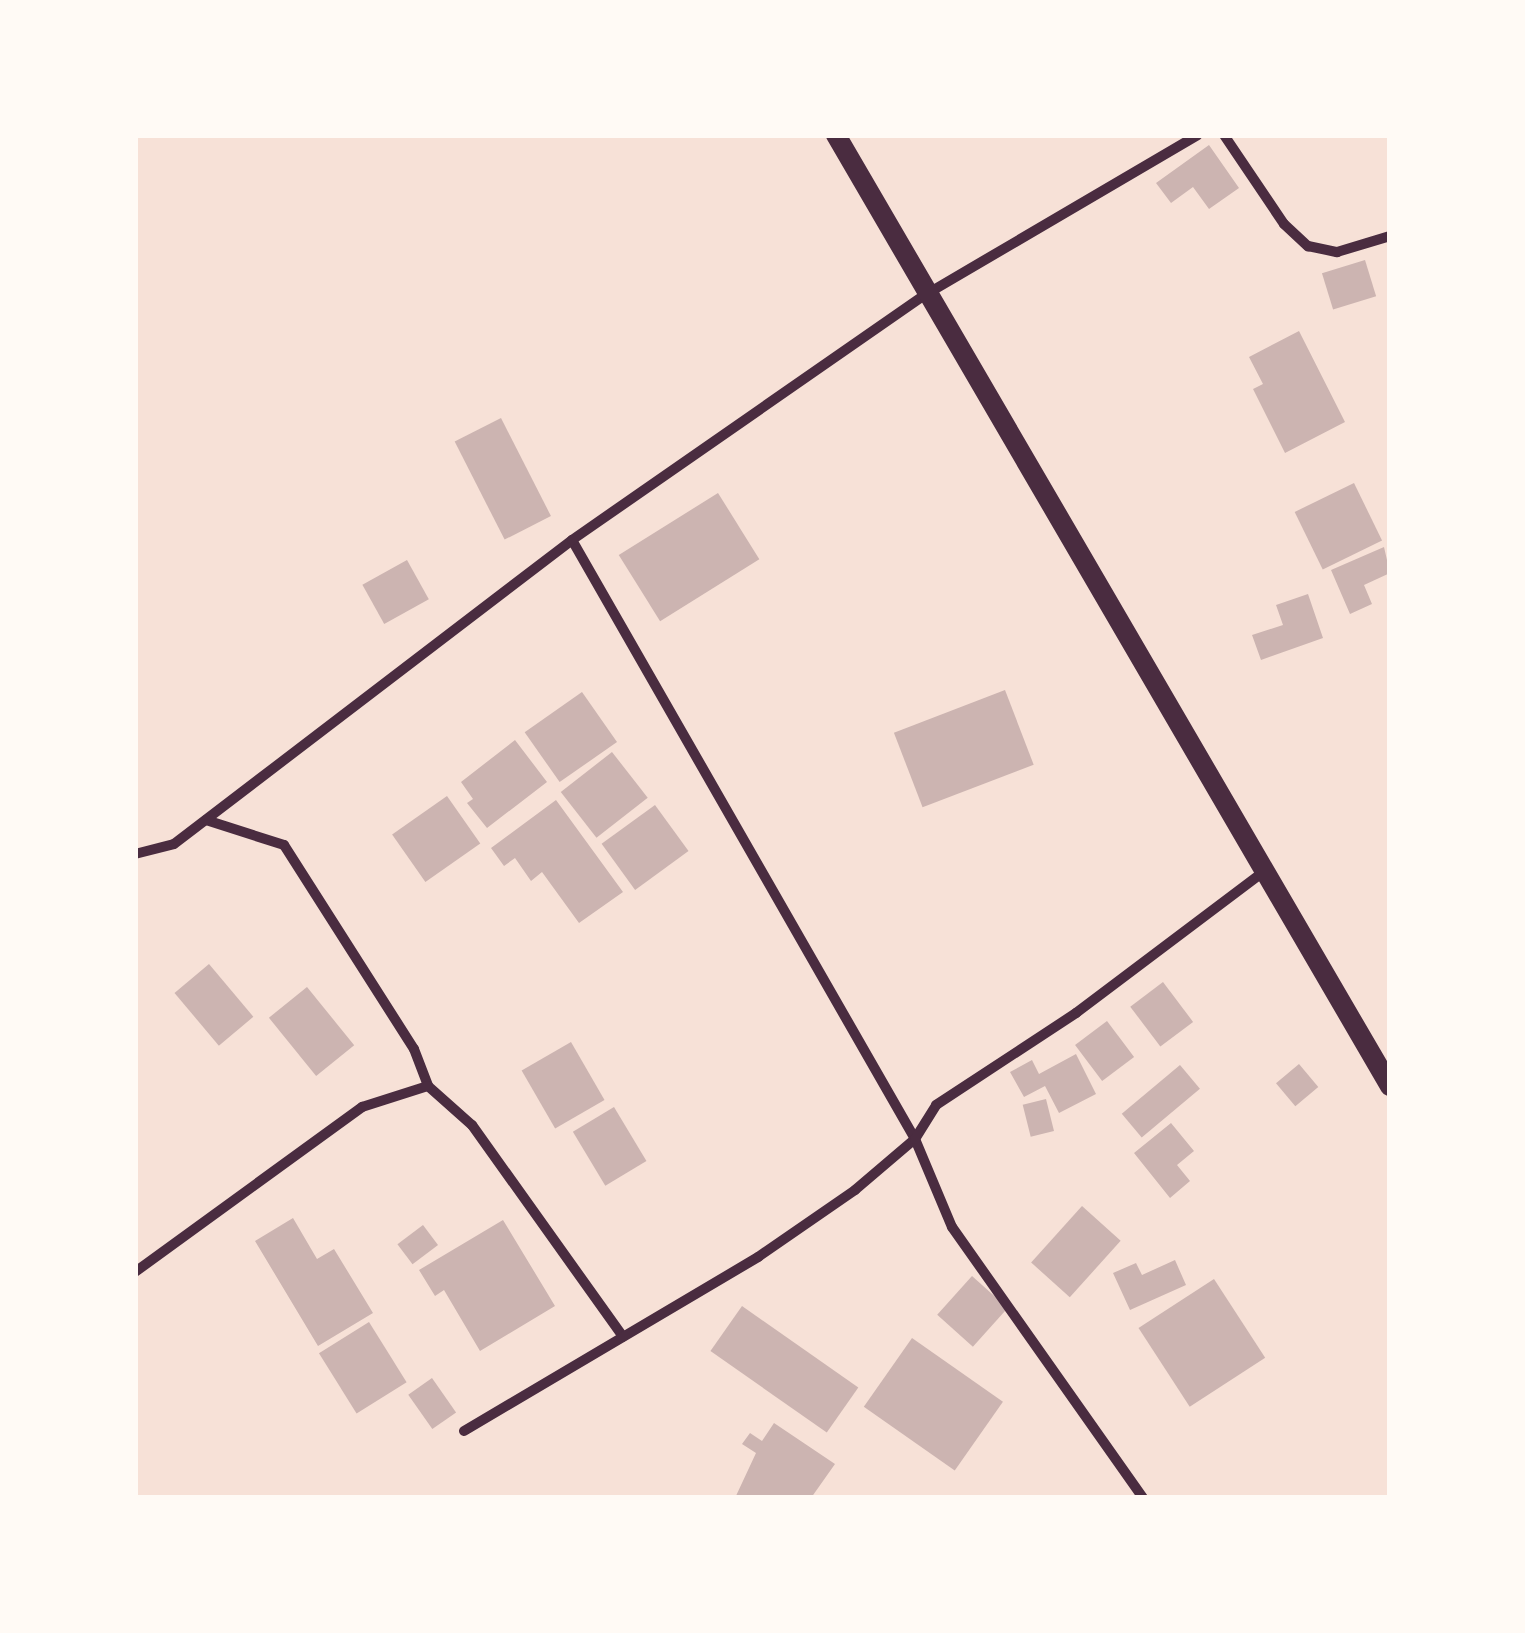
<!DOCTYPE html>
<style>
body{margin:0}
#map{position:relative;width:1525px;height:1633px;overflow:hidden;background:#f7e1d7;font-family:"Public Sans",sans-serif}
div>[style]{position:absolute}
.building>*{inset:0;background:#ccb4b1;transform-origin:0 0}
.minor>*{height:10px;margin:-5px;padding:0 5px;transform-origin:5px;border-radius:5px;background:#4a2c40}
.secondary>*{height:20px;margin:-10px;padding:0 10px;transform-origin:10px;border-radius:10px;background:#4a2c40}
span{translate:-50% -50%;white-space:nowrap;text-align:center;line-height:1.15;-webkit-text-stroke:8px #fffaf5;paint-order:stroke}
.frame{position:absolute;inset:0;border:138px solid #fffaf5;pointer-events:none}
</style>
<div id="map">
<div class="building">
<div style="clip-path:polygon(1209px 145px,1239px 188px,1209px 209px,1193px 187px,1171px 203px,1156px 183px)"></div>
<div style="left:1365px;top:260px;width:38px;height:45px;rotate:73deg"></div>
<div style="clip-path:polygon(1299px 331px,1345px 422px,1285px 453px,1253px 389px,1263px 384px,1249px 357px)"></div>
<div style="left:501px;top:418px;width:110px;height:52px;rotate:63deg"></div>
<div style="left:1354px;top:483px;width:64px;height:66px;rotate:64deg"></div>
<div style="left:718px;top:493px;width:78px;height:117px;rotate:58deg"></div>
<div style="clip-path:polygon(1384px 547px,1390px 573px,1364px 585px,1372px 604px,1350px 614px,1331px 570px)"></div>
<div style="left:407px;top:560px;width:45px;height:51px;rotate:61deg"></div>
<div style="clip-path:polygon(1308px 594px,1323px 638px,1261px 660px,1252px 635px,1283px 625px,1276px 605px)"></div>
<div style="left:1005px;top:690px;width:80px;height:119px;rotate:69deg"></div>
<div style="left:582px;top:692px;width:61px;height:70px;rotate:55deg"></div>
<div style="clip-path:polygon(515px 740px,547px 782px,487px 828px,467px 803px,473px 799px,461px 782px)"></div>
<div style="left:612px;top:752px;width:58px;height:65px;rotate:52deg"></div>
<div style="left:447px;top:796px;width:58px;height:67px;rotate:55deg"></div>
<div style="clip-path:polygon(556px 800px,623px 892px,579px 923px,542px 872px,531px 881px,515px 858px,504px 866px,491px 848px)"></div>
<div style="left:655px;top:805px;width:57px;height:66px;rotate:54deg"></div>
<div style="left:209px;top:964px;width:69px;height:45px;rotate:50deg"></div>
<div style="left:1163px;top:982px;width:50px;height:41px;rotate:53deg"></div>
<div style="left:307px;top:987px;width:75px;height:49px;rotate:51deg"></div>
<div style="left:1107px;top:1021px;width:45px;height:40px;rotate:53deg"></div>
<div style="left:571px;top:1042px;width:67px;height:57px;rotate:60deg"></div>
<div style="clip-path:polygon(1076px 1054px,1096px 1094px,1059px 1113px,1045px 1086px,1024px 1097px,1010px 1072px,1032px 1060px,1039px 1074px)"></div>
<div style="left:1299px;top:1064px;width:30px;height:30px;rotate:50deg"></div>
<div style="left:1180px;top:1065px;width:31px;height:76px;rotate:50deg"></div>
<div style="left:1046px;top:1099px;width:33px;height:24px;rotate:76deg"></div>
<div style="left:614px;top:1107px;width:63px;height:48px;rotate:59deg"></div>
<div style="clip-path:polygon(1171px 1123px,1194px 1151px,1177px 1165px,1190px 1181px,1170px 1198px,1134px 1153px)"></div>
<div style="left:1082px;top:1206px;width:52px;height:76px;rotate:42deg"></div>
<div style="clip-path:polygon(293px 1218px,317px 1259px,334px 1249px,373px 1313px,318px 1346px,255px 1241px)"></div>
<div style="clip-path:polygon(503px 1220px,555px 1306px,480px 1351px,444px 1290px,435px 1296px,419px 1270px)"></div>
<div style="left:423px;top:1225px;width:25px;height:32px;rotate:53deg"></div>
<div style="clip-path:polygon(1175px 1260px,1186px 1285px,1130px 1310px,1113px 1273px,1136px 1263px,1142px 1275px)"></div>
<div style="left:972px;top:1276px;width:48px;height:52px;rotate:42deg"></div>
<div style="left:1214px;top:1279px;width:94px;height:90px;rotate:57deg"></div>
<div style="left:742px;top:1306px;width:142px;height:55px;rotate:35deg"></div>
<div style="left:369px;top:1322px;width:71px;height:59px;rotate:58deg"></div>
<div style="left:912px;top:1338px;width:111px;height:84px;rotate:35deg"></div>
<div style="left:432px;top:1378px;width:42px;height:29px;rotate:55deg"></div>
<div style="clip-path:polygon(774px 1423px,835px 1464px,811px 1498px,735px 1498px,756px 1453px,742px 1444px,750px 1433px,762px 1441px)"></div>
</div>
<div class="minor">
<div style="left:1224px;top:135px;width:107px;rotate:56deg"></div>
<div style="left:1284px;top:224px;width:33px;rotate:43deg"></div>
<div style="left:1308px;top:246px;width:30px;rotate:12deg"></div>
<div style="left:1337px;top:252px;width:55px;rotate:-16.8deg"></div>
<div style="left:572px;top:540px;width:690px;rotate:60.2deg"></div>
<div style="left:915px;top:1139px;width:95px;rotate:67.2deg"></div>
<div style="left:952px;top:1227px;width:332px;rotate:54.8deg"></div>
<div style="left:206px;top:820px;width:82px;rotate:17.8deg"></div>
<div style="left:284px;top:845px;width:242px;rotate:57.5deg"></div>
<div style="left:414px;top:1049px;width:40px;rotate:69deg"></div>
<div style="left:428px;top:1086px;width:59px;rotate:41.6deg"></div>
<div style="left:472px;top:1125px;width:260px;rotate:54.5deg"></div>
<div style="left:135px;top:854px;width:40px;rotate:-14.4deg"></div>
<div style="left:174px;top:844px;width:501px;rotate:-37.37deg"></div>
<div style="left:572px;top:540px;width:430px;rotate:-34.8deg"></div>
<div style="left:925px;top:295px;width:316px;rotate:-30.4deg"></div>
<div style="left:135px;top:1272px;width:281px;rotate:-36deg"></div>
<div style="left:362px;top:1107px;width:69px;rotate:-17.7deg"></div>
<div style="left:464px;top:1431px;width:342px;rotate:-30.6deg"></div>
<div style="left:758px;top:1257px;width:118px;rotate:-34.6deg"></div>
<div style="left:855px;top:1190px;width:79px;rotate:-40.4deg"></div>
<div style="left:915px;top:1139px;width:40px;rotate:-58deg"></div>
<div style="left:936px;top:1105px;width:168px;rotate:-33.3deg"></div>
<div style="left:1076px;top:1013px;width:234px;rotate:-37deg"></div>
</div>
<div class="secondary">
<div style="left:836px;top:135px;width:1101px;rotate:59.78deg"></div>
</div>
<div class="frame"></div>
</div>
